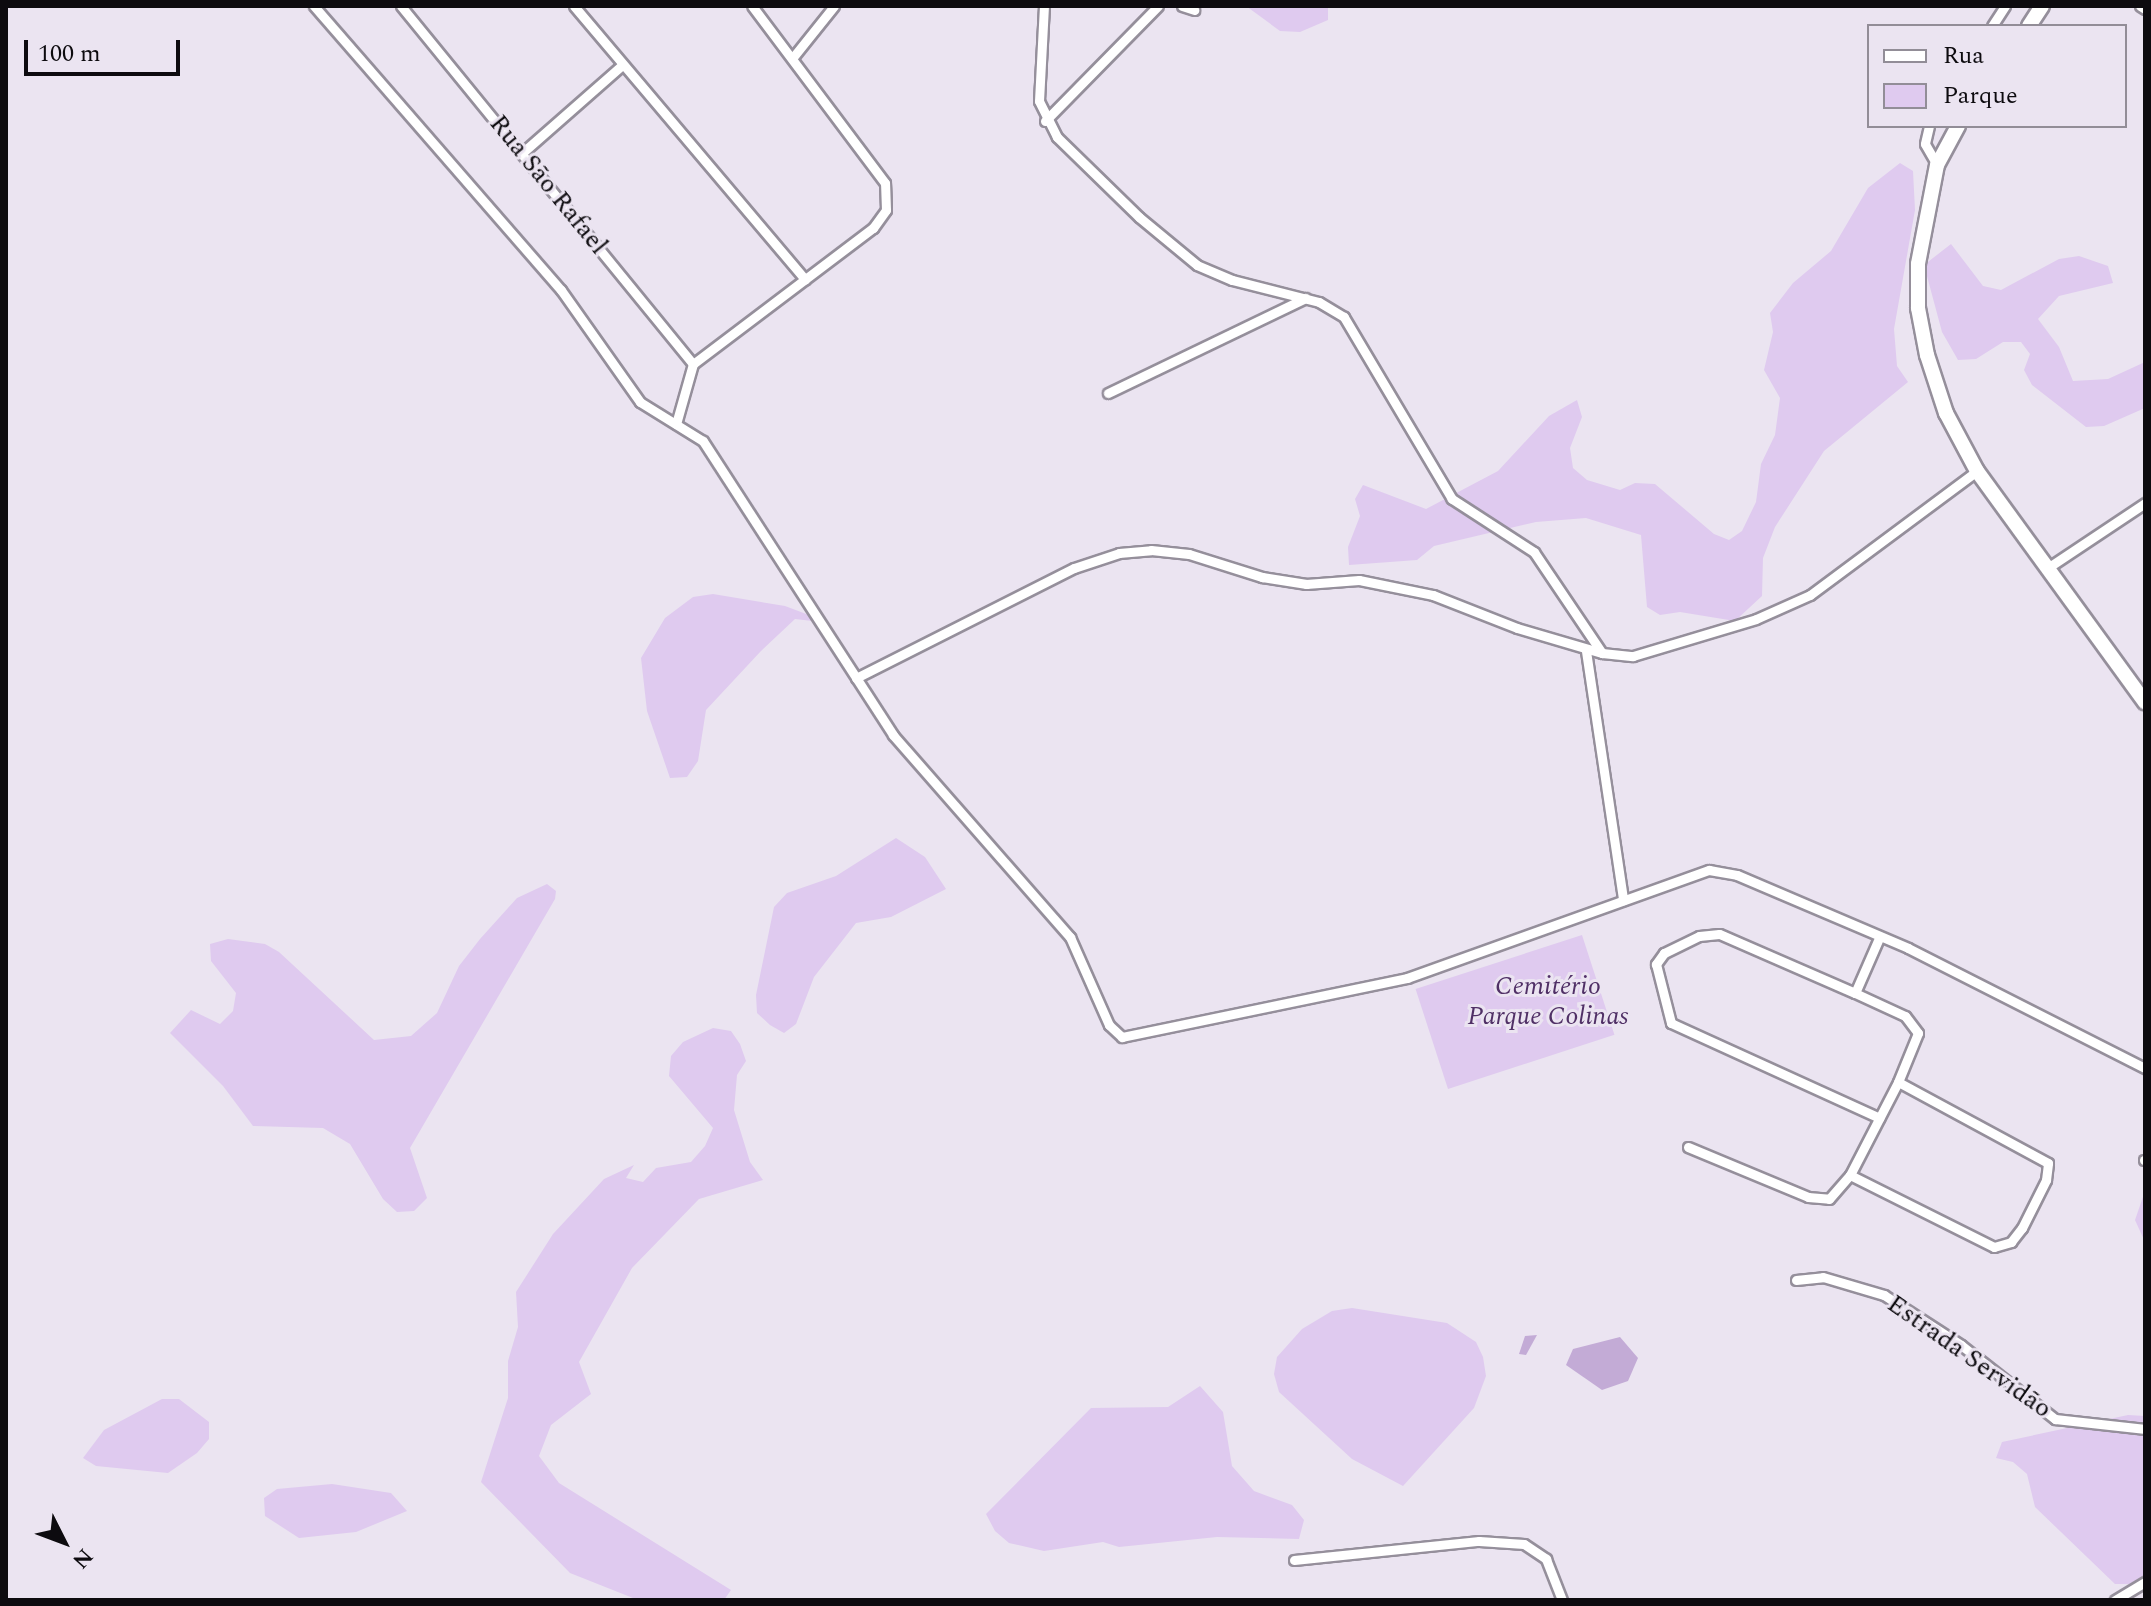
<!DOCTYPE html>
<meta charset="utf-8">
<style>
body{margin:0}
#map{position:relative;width:2151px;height:1606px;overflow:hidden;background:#ebe4f1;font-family:Spectral,serif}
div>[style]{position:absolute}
.green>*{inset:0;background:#dfcaef;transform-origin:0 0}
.water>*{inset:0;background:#c3abd6}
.roads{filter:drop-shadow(2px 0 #958f9b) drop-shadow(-2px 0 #958f9b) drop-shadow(0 2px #958f9b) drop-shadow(0 -2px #958f9b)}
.minor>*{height:9px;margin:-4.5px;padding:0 4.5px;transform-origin:4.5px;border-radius:4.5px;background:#fff}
.primary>*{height:14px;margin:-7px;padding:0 7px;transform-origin:7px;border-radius:7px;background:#fff}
span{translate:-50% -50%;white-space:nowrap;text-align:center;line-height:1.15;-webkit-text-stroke:6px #ebe4f1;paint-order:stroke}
.street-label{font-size:26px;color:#0d0b0f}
.park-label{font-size:26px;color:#503066;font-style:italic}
.frame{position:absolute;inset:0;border:8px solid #0d0b0f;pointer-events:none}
.legend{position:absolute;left:1867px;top:24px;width:260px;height:104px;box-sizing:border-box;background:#ebe4f1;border:2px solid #928d97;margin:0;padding:10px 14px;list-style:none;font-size:24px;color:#0d0b0f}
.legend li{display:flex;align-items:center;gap:16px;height:40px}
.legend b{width:40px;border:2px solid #928d97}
.north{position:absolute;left:24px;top:1502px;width:80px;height:80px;-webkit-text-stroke:6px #ebe4f1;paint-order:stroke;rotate:132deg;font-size:22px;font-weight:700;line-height:32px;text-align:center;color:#0d0b0f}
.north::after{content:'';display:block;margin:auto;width:28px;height:36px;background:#0d0b0f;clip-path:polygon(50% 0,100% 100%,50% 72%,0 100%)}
.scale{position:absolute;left:24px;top:40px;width:156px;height:36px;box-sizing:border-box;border:4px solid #0d0b0f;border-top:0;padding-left:10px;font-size:24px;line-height:28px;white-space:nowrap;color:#0d0b0f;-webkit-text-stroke:6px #ebe4f1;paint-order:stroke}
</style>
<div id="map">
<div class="green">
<div style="clip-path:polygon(1246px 6px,1328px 6px,1328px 20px,1300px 32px,1280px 31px)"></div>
<div style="clip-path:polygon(1900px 163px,1913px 171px,1915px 210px,1894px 329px,1897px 366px,1908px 382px,1824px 451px,1775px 527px,1763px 558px,1762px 596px,1735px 621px,1680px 612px,1660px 615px,1647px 607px,1641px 535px,1586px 518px,1536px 522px,1434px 546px,1417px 560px,1349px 565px,1348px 547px,1360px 516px,1355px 499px,1363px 485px,1426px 509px,1498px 471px,1549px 416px,1577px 400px,1582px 417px,1570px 448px,1573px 468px,1587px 480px,1620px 490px,1635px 483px,1655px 484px,1714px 534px,1729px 540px,1742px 531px,1756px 502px,1761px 464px,1775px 435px,1780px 398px,1764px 370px,1773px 332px,1770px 313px,1793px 283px,1831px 251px,1868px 188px)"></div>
<div style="clip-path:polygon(1951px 244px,1983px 286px,2001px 290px,2059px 259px,2079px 256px,2108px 266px,2113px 283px,2059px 296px,2038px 319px,2059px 347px,2073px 381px,2108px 379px,2145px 362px,2145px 408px,2104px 426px,2086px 427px,2032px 385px,2024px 370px,2030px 354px,2021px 342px,2003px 342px,1976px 359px,1958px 360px,1942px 332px,1924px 265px)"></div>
<div style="clip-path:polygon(713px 594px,785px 606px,830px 623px,795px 619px,761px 651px,706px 710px,698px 761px,687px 777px,670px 778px,647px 711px,641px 658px,665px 618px,693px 597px)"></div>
<div style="clip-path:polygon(896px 838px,925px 857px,946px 889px,891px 917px,856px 923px,814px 977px,796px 1024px,784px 1033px,770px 1025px,757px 1013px,756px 995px,774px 907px,787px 893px,836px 876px)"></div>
<div style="clip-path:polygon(547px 884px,556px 891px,555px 899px,410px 1148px,427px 1198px,414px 1211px,397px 1212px,383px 1199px,350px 1144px,323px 1128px,253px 1126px,223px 1086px,170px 1033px,191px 1010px,220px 1024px,233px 1011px,236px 993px,211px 961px,210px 944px,228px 939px,265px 944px,279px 952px,374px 1040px,411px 1036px,437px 1013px,459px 966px,480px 939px,517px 898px)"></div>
<div style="left:1582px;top:935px;width:105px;height:175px;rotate:72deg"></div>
<div style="clip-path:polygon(713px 1028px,731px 1031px,740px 1044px,746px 1061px,737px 1075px,734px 1110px,750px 1162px,763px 1180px,699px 1199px,632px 1268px,579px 1362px,591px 1394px,551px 1425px,539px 1456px,559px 1483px,731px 1590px,724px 1600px,638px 1600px,570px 1573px,481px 1482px,508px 1398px,508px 1361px,518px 1327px,516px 1292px,553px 1234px,604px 1179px,634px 1165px,626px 1178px,643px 1182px,656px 1168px,691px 1162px,705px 1146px,713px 1128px,669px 1076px,671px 1056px,683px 1042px)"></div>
<div style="clip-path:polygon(2145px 1191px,2145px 1242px,2135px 1220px)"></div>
<div style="clip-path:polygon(1352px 1308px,1447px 1323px,1476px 1342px,1483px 1357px,1486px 1376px,1474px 1408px,1403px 1486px,1352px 1459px,1279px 1392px,1274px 1374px,1277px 1357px,1302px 1329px,1332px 1311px)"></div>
<div style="clip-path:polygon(1200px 1386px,1223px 1412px,1232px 1466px,1254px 1491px,1292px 1505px,1304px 1520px,1299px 1539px,1217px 1537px,1119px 1547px,1103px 1542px,1044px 1551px,1009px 1543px,995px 1531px,986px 1514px,1091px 1408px,1168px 1407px)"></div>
<div style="clip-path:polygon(162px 1399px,179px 1399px,209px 1422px,209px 1439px,197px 1453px,168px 1473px,96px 1466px,83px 1458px,104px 1430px)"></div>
<div style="clip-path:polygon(2128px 1415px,2145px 1416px,2145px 1574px,2133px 1584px,2115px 1584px,2035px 1507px,2027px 1474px,2013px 1462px,1996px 1458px,2002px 1442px)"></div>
<div style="clip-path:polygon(332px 1484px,391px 1493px,407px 1511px,356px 1532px,299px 1538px,265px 1516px,264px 1498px,277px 1489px)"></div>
</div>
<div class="water">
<div style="clip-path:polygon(1537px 1335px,1526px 1355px,1519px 1354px,1525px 1336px)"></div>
<div style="clip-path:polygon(1620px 1337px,1638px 1358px,1628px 1381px,1602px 1390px,1566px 1365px,1573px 1349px)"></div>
</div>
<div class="roads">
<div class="minor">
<div style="left:314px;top:6px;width:376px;rotate:49deg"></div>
<div style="left:561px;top:290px;width:137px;rotate:54.8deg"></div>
<div style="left:640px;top:402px;width:74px;rotate:31.8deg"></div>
<div style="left:703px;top:441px;width:350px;rotate:57.1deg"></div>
<div style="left:893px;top:735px;width:269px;rotate:48.8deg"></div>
<div style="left:1070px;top:937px;width:96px;rotate:66.1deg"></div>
<div style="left:1109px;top:1025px;width:18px;rotate:43deg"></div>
<div style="left:1122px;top:1037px;width:291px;rotate:-11.7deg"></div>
<div style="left:1407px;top:978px;width:321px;rotate:-19.7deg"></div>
<div style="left:1709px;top:870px;width:28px;rotate:10deg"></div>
<div style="left:1737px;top:875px;width:186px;rotate:23.1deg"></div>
<div style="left:1908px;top:948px;width:266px;rotate:26.9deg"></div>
<div style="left:401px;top:6px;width:462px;rotate:50.8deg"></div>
<div style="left:574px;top:6px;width:358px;rotate:49.8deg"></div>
<div style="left:1182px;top:6px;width:13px;rotate:18deg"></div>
<div style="left:2140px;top:6px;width:6px;rotate:31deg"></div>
<div style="left:1992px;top:26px;width:24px;rotate:-57deg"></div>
<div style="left:794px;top:56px;width:64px;rotate:-51.3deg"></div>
<div style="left:1045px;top:121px;width:161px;rotate:-45.5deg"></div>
<div style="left:1929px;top:126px;width:18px;rotate:103deg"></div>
<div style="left:1925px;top:144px;width:24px;rotate:60deg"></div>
<div style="left:522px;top:153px;width:132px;rotate:-41.3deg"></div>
<div style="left:1108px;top:393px;width:219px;rotate:-25.7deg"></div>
<div style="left:676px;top:424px;width:62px;rotate:-74.2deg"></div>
<div style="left:693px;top:364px;width:226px;rotate:-37.1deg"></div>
<div style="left:873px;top:228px;width:22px;rotate:-54deg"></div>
<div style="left:886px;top:210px;width:27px;rotate:-92deg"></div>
<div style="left:885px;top:183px;width:221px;rotate:-126.9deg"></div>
<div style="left:2046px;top:569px;width:119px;rotate:-33.7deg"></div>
<div style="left:1586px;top:651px;width:252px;rotate:81.5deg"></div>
<div style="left:1602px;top:653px;width:31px;rotate:6deg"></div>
<div style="left:1633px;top:656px;width:128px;rotate:-16.7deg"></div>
<div style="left:1756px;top:619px;width:59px;rotate:-24deg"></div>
<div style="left:1810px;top:595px;width:208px;rotate:-36.6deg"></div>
<div style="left:856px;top:678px;width:244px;rotate:-26.8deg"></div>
<div style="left:1074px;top:568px;width:47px;rotate:-18.4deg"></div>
<div style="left:1119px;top:553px;width:32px;rotate:-5deg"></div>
<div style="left:1151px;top:550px;width:38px;rotate:6deg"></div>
<div style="left:1189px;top:554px;width:77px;rotate:17.5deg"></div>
<div style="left:1262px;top:577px;width:45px;rotate:9deg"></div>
<div style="left:1306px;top:584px;width:53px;rotate:-4.3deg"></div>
<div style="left:1359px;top:580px;width:76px;rotate:11.5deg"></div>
<div style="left:1433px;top:595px;width:90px;rotate:21.4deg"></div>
<div style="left:1517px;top:628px;width:89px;rotate:16.4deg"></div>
<div style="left:1602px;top:653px;width:122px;rotate:-124deg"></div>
<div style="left:1534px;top:552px;width:98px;rotate:-147.1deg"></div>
<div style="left:1452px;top:499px;width:212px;rotate:-120.7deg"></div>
<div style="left:1344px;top:317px;width:29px;rotate:-149deg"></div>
<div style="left:1319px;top:302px;width:90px;rotate:-165.8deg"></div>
<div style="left:1232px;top:280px;width:38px;rotate:-157deg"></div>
<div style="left:1197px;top:265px;width:75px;rotate:-140.4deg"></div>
<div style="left:1139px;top:217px;width:115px;rotate:-135.7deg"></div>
<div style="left:1057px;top:137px;width:40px;rotate:-116.6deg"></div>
<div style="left:1039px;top:101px;width:95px;rotate:-87deg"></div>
<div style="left:1855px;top:993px;width:60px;rotate:-66.4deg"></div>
<div style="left:1688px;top:1147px;width:130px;rotate:22.6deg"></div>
<div style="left:1808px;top:1197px;width:21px;rotate:5deg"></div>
<div style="left:1829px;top:1199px;width:32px;rotate:-49deg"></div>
<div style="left:1850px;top:1175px;width:105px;rotate:-62.7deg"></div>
<div style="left:1898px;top:1082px;width:53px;rotate:-67.8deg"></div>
<div style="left:1918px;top:1033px;width:21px;rotate:-127deg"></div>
<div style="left:1905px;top:1016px;width:55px;rotate:-155.3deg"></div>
<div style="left:1855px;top:993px;width:148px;rotate:-156.5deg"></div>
<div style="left:1719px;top:934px;width:20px;rotate:174deg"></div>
<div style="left:1699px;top:936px;width:39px;rotate:154deg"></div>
<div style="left:1664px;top:953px;width:14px;rotate:126deg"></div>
<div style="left:1656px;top:964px;width:61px;rotate:75.7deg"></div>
<div style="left:1671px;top:1023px;width:229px;rotate:24.5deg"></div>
<div style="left:2144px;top:1160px;width:1px"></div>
<div style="left:1850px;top:1175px;width:161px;rotate:26.6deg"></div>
<div style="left:1994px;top:1247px;width:18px;rotate:-16deg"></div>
<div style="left:2011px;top:1242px;width:18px;rotate:-52deg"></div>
<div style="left:2022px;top:1228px;width:54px;rotate:-63.4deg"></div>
<div style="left:2046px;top:1180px;width:17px;rotate:-83deg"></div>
<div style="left:2048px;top:1163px;width:170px;rotate:-151.6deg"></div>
<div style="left:1796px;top:1280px;width:27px;rotate:-6deg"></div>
<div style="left:1823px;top:1277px;width:64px;rotate:16.4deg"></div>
<div style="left:1884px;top:1295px;width:92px;rotate:33deg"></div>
<div style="left:1961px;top:1345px;width:120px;rotate:38.2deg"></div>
<div style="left:2055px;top:1419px;width:91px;rotate:6.3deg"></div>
<div style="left:1294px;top:1560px;width:186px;rotate:-5.9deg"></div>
<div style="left:1479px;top:1541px;width:45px;rotate:3.8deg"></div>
<div style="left:1524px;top:1544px;width:27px;rotate:34deg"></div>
<div style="left:1546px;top:1559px;width:44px;rotate:68.7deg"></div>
<div style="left:2115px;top:1600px;width:35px;rotate:-31deg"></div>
</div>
<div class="primary">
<div style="left:2029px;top:26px;width:24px;rotate:-57deg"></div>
<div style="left:1958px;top:126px;width:44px;rotate:118.3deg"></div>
<div style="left:1937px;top:165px;width:101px;rotate:100.9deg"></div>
<div style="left:1918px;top:264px;width:44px;rotate:90deg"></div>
<div style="left:1918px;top:308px;width:48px;rotate:79.2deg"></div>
<div style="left:1927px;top:355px;width:61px;rotate:71.9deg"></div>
<div style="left:1946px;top:413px;width:66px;rotate:61.9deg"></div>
<div style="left:1977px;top:471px;width:286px;rotate:54deg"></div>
</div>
</div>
<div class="street-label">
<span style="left:548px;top:185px;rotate:51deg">Rua São Rafael</span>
<span style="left:1969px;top:1357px;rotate:35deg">Estrada Servidão</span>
</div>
<div class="park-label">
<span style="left:1548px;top:1002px">Cemitério<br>Parque Colinas</span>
</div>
<div class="frame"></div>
<ul class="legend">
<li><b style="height:10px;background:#fff"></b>Rua</li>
<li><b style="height:22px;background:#dfcaef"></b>Parque</li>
</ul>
<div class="north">N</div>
<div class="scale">100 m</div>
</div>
